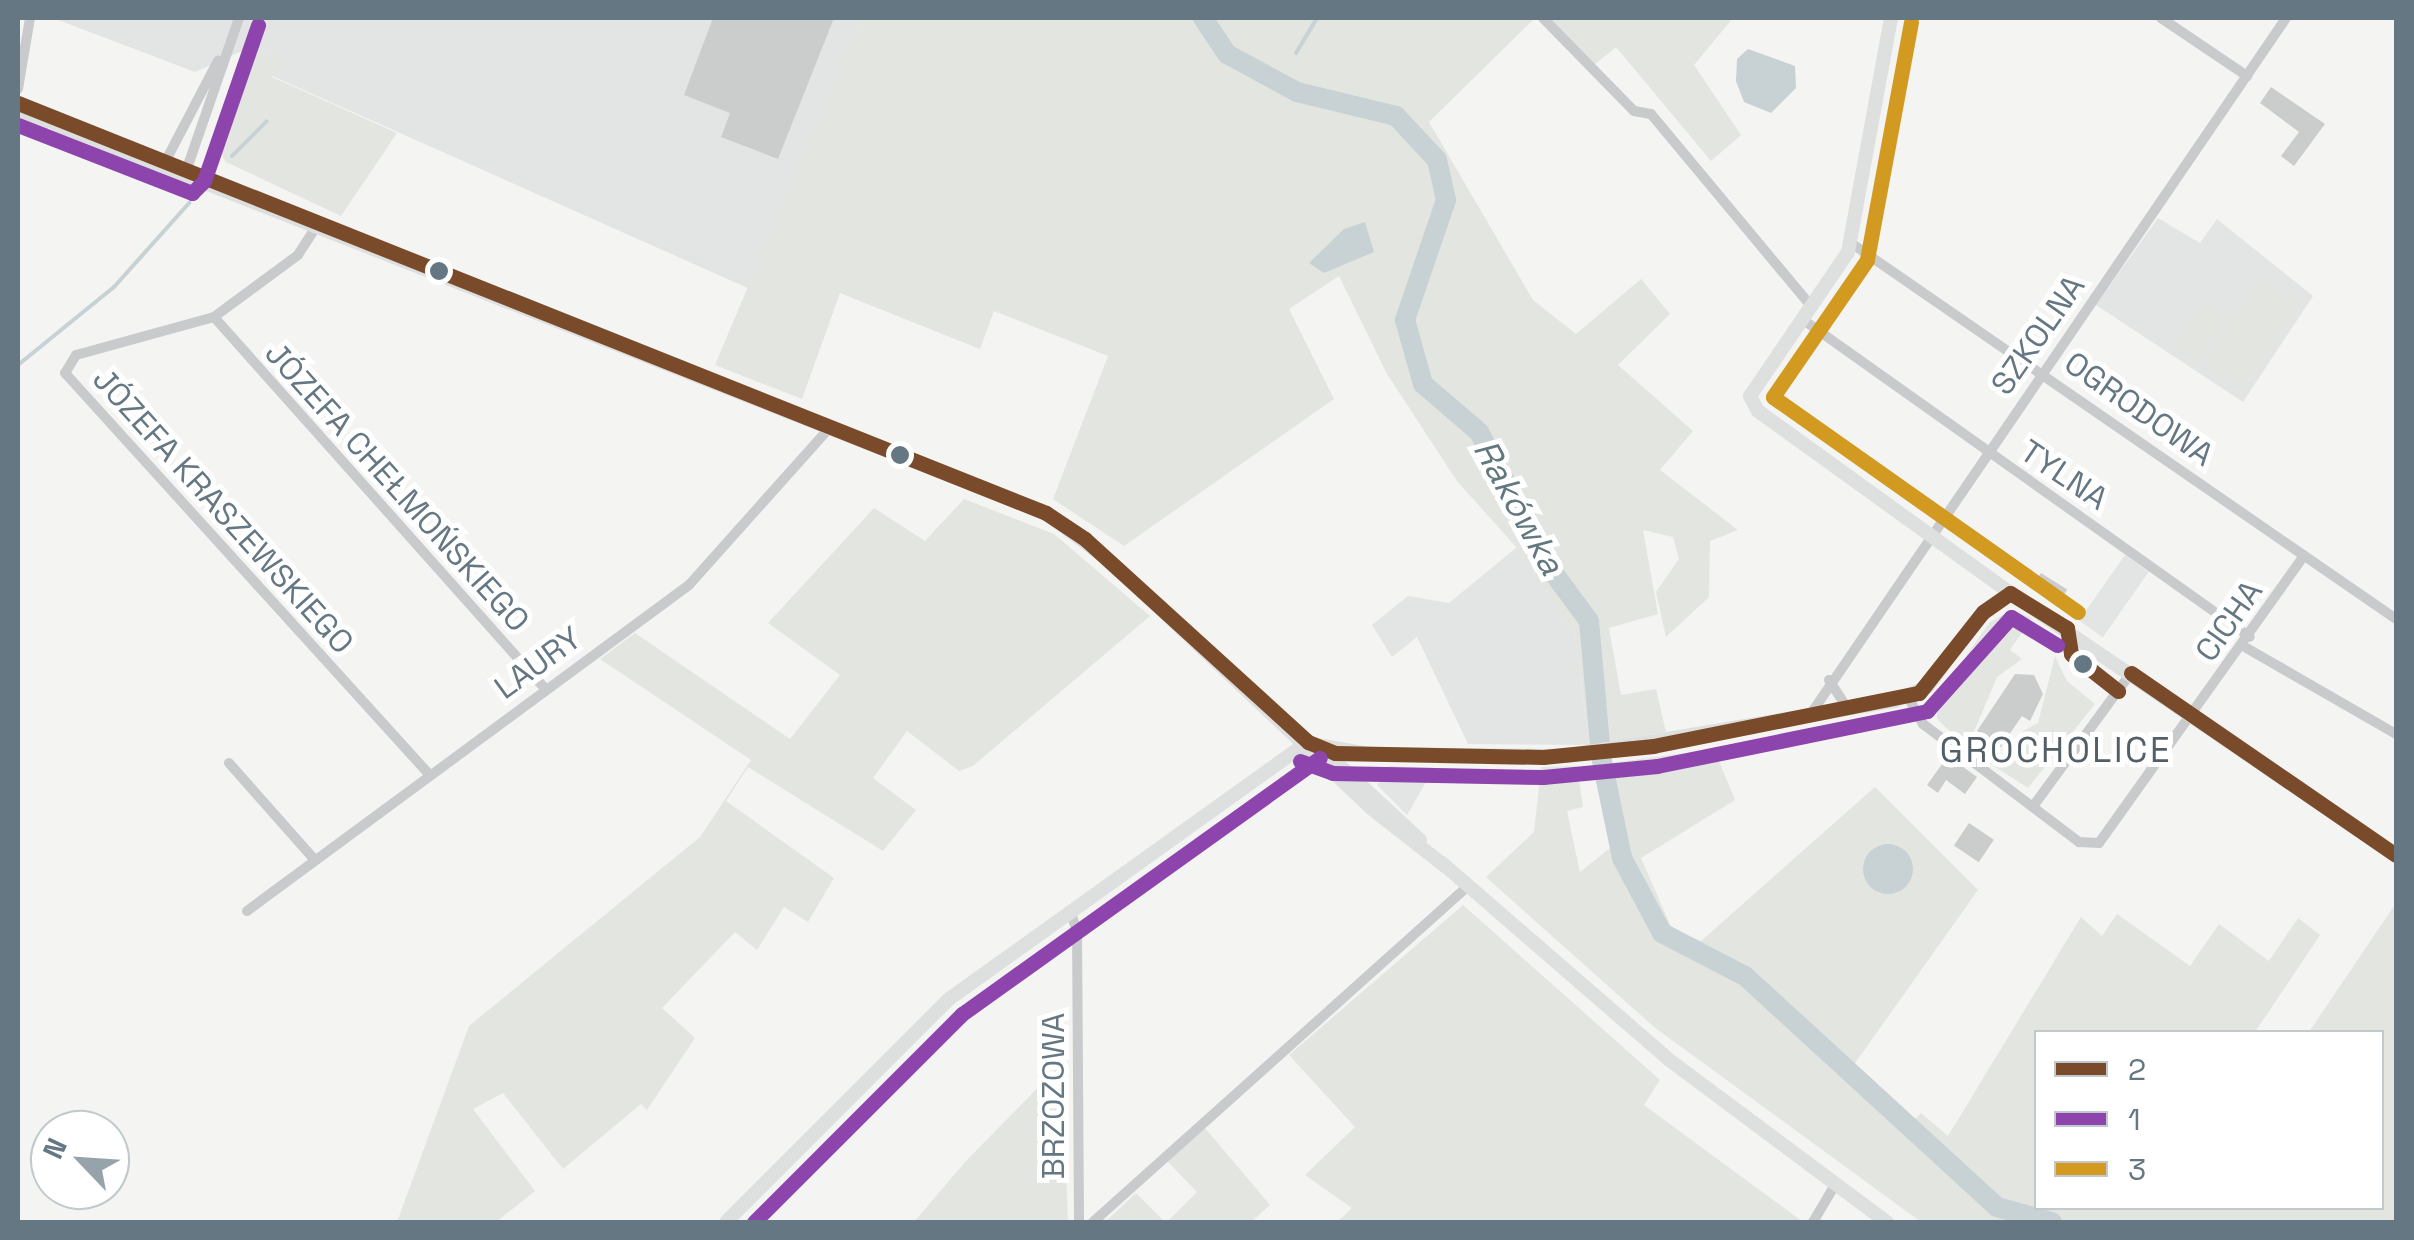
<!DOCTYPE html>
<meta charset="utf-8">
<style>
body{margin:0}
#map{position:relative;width:2414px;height:1240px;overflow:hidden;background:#f4f4f3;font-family:"Space Grotesk",sans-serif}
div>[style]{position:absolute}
.built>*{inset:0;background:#e3e4e4;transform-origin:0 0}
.green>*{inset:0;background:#e3e6e0;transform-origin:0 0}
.water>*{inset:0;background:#c8d1d4}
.round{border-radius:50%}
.stream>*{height:4px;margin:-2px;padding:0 2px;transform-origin:2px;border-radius:2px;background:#c8d1d4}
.river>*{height:20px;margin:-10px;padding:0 10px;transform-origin:10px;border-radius:10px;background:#c8d1d4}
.building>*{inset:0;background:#cbcdcd;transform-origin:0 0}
.street>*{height:10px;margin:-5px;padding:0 5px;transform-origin:5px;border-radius:5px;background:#c9cacb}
.secondary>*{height:14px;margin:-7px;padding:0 7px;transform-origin:7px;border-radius:7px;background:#dedfdf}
.bus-1>*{height:15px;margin:-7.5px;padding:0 7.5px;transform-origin:7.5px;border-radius:7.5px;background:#7a4b2a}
.bus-2>*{height:15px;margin:-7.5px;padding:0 7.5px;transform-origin:7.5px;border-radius:7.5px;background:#8e44ad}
.bus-3>*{height:15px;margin:-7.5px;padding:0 7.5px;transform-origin:7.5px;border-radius:7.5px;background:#d29a20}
.dots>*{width:28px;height:28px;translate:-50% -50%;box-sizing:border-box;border:5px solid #fff;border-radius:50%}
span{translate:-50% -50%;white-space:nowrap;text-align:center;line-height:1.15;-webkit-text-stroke:10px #fff;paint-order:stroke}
.street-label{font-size:32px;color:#657782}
.water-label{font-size:35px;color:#61787f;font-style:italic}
.neighbourhood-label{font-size:35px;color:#535f67;letter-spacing:2.5px}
.frame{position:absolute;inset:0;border:20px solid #657782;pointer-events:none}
.legend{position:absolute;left:2034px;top:1030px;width:350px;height:180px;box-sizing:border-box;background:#fff;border:2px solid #c1c9cd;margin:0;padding:12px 18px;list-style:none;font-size:30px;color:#657782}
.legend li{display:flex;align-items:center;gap:20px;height:50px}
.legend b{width:50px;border:2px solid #c1c9cd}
.north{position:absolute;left:30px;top:1110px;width:100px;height:100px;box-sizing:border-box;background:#fff;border:2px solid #c1c9cd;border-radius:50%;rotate:295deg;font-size:28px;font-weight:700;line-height:40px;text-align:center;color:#657782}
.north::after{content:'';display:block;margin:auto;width:35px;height:45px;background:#97a3aa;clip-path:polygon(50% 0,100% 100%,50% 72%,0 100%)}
</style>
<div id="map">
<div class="built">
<div style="clip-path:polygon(53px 18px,861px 18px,750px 289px,272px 76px,279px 56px,244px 50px,195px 72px)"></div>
<div style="clip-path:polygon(2158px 218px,2200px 243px,2217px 219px,2313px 296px,2243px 402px,2096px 305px)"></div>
<div style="clip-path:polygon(1517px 547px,1575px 635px,1589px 745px,1468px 744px,1417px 637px,1392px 657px,1372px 625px,1408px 596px,1449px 603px)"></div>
<div style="left:2125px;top:555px;width:29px;height:80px;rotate:35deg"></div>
<div style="clip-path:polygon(1388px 766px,1434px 768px,1407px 815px,1377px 785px)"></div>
</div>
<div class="green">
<div style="clip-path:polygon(861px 18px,1535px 18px,1429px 122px,1533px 300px,1576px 334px,1641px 279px,1670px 314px,1618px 365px,1693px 431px,1660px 470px,1738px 530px,1710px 541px,1709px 597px,1666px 637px,1656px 592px,1679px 559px,1673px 537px,1643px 530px,1658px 614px,1609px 628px,1621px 695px,1656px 689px,1666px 732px,1589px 745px,1575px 635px,1517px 548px,1457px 481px,1387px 374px,1339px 276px,1289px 309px,1334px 399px,1124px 546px,1053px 499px,1108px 356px,994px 311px,980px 349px,840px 293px,802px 399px,715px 365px)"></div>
<div style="clip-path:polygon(1550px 18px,1733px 18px,1694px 65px,1741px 135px,1711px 161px,1616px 47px,1594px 65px)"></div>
<div style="clip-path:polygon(244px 50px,280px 56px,272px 77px,397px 133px,341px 216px,226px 162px,212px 140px)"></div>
<div style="left:2259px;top:278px;width:48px;height:102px;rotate:33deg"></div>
<div style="left:2203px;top:300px;width:32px;height:54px;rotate:35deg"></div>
<div style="clip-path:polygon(964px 499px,1054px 534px,1150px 616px,973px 766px,959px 771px,907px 731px,873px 778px,916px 810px,883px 851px,748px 767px,726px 801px,834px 878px,808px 922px,784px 907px,757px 950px,735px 932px,662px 1008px,695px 1038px,647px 1110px,641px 1104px,563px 1169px,503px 1093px,473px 1109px,535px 1191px,496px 1222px,397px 1222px,469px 1026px,700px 837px,751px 760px,600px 659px,635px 633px,790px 739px,840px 675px,768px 623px,874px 508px,925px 541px)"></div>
<div style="clip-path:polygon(2011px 610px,2032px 618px,2010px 650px,2022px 659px,1997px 677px,1967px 748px,1937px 719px,1938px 697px,1989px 623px)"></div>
<div style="clip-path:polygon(2055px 656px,2067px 681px,2095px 704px,2028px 788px,1989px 763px,2009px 758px,2023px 731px,2038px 723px)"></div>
<div style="clip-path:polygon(1714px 749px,1735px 800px,1641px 858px,1672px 929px,1701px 941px,1875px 787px,1978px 890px,1853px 1066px,1913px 1121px,1921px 1113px,1948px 1136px,2081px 917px,2102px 936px,2117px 914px,2190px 966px,2219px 924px,2269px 961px,2298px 918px,2320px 935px,2255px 1032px,2036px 1032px,2036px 1208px,2382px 1208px,2382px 1032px,2309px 1032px,2396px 903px,2396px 1222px,1921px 1222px,1654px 1027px,1486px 877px,1534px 832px,1541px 767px,1577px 766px,1583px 807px,1567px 811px,1580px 872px,1625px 836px,1611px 763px)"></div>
<div style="clip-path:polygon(1463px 905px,1660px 1080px,1644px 1105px,1803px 1222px,1337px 1222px,1352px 1208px,1305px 1175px,1355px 1127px,1289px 1055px)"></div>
<div style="clip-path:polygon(1062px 1063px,1068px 1222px,914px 1222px,965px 1162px)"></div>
<div style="clip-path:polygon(1205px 1128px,1270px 1205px,1251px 1222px,1167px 1222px,1197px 1192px,1166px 1160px)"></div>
<div style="clip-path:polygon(1136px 1193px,1165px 1222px,1105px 1222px)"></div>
</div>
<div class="water">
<div style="clip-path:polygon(1748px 49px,1795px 66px,1796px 88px,1771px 113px,1744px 102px,1736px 81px,1737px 59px)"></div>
<div style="clip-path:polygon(1365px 222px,1374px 252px,1324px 273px,1309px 263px,1344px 229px)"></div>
<div class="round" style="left:1863px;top:844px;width:50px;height:50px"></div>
</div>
<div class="stream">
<div style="left:1296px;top:53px;width:41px;rotate:-59deg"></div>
<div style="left:232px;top:156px;width:49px;rotate:-45deg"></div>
<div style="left:18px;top:365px;width:124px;rotate:-39.1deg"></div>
<div style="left:114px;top:287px;width:113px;rotate:-48.2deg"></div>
</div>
<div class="river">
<div style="left:1203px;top:18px;width:43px;rotate:56.3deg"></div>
<div style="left:1227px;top:54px;width:80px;rotate:28.5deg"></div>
<div style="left:1297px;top:92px;width:102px;rotate:13.6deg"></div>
<div style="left:1396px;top:116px;width:60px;rotate:47deg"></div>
<div style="left:1437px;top:160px;width:41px;rotate:77.3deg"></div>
<div style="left:1446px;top:200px;width:127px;rotate:108.9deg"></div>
<div style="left:1405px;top:320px;width:66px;rotate:74.3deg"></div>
<div style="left:1423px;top:384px;width:74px;rotate:40.6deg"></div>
<div style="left:1479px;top:432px;width:157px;rotate:62.3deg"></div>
<div style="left:1552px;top:571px;width:62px;rotate:53.5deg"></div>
<div style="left:1589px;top:621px;width:123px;rotate:84.9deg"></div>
<div style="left:1602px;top:761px;width:99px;rotate:78.3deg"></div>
<div style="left:1622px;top:858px;width:85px;rotate:61.9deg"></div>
<div style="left:1662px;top:933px;width:93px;rotate:27.4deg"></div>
<div style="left:1745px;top:976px;width:342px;rotate:42.5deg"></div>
<div style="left:1997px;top:1207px;width:57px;rotate:15.3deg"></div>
</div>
<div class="building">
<div style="clip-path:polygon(713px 18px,834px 18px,778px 159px,721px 137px,730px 113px,684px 95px)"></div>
<div style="clip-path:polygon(2271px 87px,2325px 124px,2294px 166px,2281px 156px,2299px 132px,2260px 103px)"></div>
<div style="left:2041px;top:573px;width:31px;height:17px;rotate:32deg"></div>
<div style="clip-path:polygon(2015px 674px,2034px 675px,2043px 694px,2030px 721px,2022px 716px,2000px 748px,1977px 731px)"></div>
<div style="clip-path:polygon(1948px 756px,1977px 777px,1965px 794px,1946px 780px,1938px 793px,1927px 785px)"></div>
<div style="left:1969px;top:823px;width:30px;height:27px;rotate:34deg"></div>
</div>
<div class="street">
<div style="left:1543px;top:18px;width:130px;rotate:45.6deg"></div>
<div style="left:1634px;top:111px;width:17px;rotate:10deg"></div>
<div style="left:1651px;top:114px;width:250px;rotate:50.2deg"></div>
<div style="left:2161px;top:18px;width:104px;rotate:34deg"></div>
<div style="left:18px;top:89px;width:72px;rotate:-80.4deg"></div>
<div style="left:163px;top:166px;width:119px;rotate:-62.4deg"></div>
<div style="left:185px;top:174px;width:165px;rotate:-70.9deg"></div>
<div style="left:316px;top:227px;width:33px;rotate:123deg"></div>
<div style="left:298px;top:255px;width:104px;rotate:143.6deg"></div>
<div style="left:214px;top:317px;width:143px;rotate:164.6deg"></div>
<div style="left:76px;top:355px;width:21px;rotate:121deg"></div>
<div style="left:65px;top:373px;width:540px;rotate:47.78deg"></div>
<div style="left:1851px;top:243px;width:662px;rotate:34.6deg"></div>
<div style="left:214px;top:317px;width:498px;rotate:48.3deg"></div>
<div style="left:1802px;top:319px;width:549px;rotate:35.37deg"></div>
<div style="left:2243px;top:646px;width:177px;rotate:29.9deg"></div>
<div style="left:1829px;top:680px;width:35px;rotate:57deg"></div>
<div style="left:1908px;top:697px;width:31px;rotate:61deg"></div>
<div style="left:1923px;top:724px;width:196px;rotate:37.1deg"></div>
<div style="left:2079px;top:842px;width:20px;rotate:3deg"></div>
<div style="left:2099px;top:843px;width:353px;rotate:-54.5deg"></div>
<div style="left:1808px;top:718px;width:848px;rotate:-55.67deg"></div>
<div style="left:229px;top:763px;width:128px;rotate:48.5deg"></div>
<div style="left:2034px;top:805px;width:164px;rotate:-53.7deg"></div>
<div style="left:1070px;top:910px;width:22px;rotate:72deg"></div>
<div style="left:1077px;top:931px;width:291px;rotate:89.6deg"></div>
<div style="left:247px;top:911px;width:549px;rotate:-36.41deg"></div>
<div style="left:689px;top:585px;width:213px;rotate:-48.2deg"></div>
<div style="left:1093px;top:1222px;width:502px;rotate:-41.85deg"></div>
<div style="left:1813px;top:1222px;width:43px;rotate:-59.3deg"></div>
</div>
<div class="secondary">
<div style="left:1891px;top:18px;width:238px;rotate:100.4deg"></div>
<div style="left:1848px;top:252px;width:174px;rotate:124.2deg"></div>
<div style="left:1750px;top:396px;width:17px;rotate:62deg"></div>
<div style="left:1758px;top:411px;width:311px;rotate:35.8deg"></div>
<div style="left:18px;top:103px;width:48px;rotate:28.7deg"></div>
<div style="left:60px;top:126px;width:1059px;rotate:21.43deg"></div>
<div style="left:1046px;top:513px;width:81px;rotate:37deg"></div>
<div style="left:1111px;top:562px;width:359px;rotate:43.4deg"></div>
<div style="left:1372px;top:809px;width:93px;rotate:38deg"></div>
<div style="left:18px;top:116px;width:27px;rotate:15deg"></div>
<div style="left:1312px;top:744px;width:57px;rotate:10.1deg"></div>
<div style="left:1368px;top:754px;width:197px;rotate:0.6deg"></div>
<div style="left:1565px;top:756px;width:334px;rotate:-9.5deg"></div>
<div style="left:1894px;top:701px;width:36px;rotate:-23deg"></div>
<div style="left:1927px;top:687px;width:94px;rotate:-53.3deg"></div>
<div style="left:1983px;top:612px;width:33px;rotate:-35deg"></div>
<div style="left:2010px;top:593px;width:467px;rotate:34.2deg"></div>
<div style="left:1326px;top:753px;width:128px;rotate:42.8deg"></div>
<div style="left:1442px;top:863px;width:299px;rotate:40.9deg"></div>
<div style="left:1668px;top:1059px;width:273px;rotate:36.7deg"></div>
<div style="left:726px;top:1222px;width:315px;rotate:-45deg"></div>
<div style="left:949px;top:999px;width:442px;rotate:-35.6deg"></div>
</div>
<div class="bus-1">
<div style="left:18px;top:103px;width:1107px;rotate:21.74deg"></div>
<div style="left:1046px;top:513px;width:47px;rotate:33.7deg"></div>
<div style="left:1085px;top:539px;width:302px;rotate:42.3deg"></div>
<div style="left:1308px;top:742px;width:29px;rotate:22deg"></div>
<div style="left:1335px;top:753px;width:208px;rotate:1.1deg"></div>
<div style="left:1543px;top:757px;width:111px;rotate:-5.7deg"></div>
<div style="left:1653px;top:746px;width:271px;rotate:-11.3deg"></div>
<div style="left:1919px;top:693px;width:103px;rotate:-51.7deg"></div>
<div style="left:1983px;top:612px;width:33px;rotate:-35deg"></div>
<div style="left:2010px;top:593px;width:67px;rotate:31.6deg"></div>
<div style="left:2067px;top:628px;width:26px;rotate:81deg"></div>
<div style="left:2071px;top:654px;width:60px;rotate:38.2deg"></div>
<div style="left:2131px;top:673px;width:321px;rotate:34.5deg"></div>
</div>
<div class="bus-2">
<div style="left:18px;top:125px;width:187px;rotate:21.3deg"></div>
<div style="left:192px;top:193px;width:17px;rotate:-45deg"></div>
<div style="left:204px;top:181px;width:165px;rotate:-70.9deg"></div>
<div style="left:1300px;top:761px;width:35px;rotate:20deg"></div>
<div style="left:1333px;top:773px;width:210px;rotate:1.1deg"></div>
<div style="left:1543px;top:777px;width:115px;rotate:-5.5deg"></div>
<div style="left:1657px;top:766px;width:276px;rotate:-11.5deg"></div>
<div style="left:1927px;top:711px;width:126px;rotate:-48.2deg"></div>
<div style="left:2011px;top:617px;width:54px;rotate:31.3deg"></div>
<div style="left:754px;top:1222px;width:294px;rotate:-45deg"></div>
<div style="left:962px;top:1014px;width:440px;rotate:-35.6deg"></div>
</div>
<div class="bus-3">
<div style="left:1911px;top:22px;width:242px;rotate:100.5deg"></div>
<div style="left:1867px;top:260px;width:166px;rotate:124.5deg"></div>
<div style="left:1773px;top:397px;width:373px;rotate:35.2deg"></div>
</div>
<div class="dots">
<div style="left:439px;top:271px;background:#657782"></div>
<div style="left:900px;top:455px;background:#657782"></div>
<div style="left:2083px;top:664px;background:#657782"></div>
</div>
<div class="street-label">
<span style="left:2038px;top:335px;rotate:-55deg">SZKOLNA</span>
<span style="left:2139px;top:409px;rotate:35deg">OGRODOWA</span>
<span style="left:2064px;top:475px;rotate:34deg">TYLNA</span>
<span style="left:397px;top:487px;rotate:48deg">JÓZEFA CHEŁMOŃSKIEGO</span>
<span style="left:223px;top:511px;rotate:48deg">JÓZEFA KRASZEWSKIEGO</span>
<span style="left:2229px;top:621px;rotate:-55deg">CICHA</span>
<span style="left:538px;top:663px;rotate:-36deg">LAURY</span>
<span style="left:1053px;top:1096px;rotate:-90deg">BRZOZOWA</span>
</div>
<div class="water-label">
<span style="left:1519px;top:507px;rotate:61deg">Rakówka</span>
</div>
<div class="neighbourhood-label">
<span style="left:2056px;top:750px">GROCHOLICE</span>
</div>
<div class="frame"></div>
<ul class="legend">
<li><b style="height:12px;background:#7a4b2a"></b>2</li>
<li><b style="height:12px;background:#8e44ad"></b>1</li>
<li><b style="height:12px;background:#d29a20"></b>3</li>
</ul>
<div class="north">N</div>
</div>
